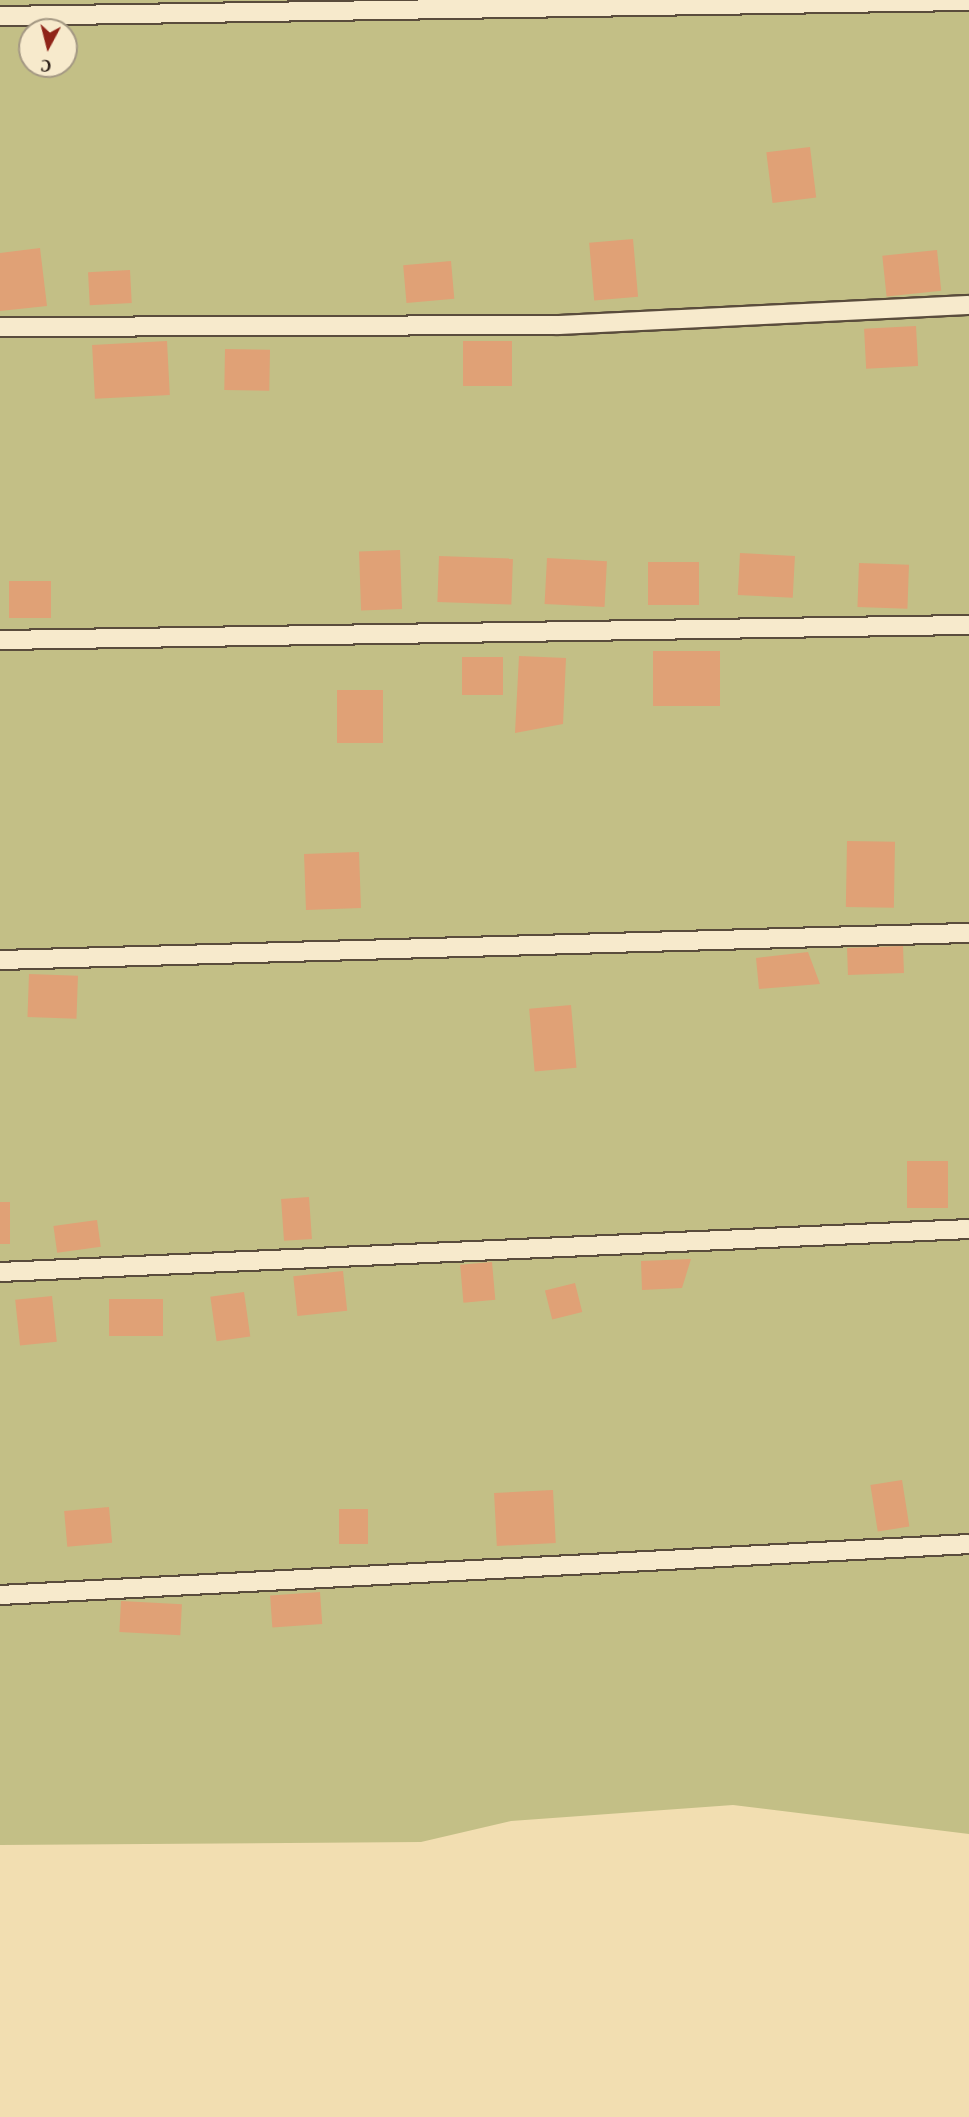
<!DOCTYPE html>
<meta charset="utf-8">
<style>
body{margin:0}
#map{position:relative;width:969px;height:2117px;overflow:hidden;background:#f2deb1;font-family:Vollkorn,serif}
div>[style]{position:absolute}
.green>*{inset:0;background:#c3bf86}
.building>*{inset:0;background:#e0a176;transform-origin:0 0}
.roads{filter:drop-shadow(2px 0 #5a4c3c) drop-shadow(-2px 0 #5a4c3c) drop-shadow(0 2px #5a4c3c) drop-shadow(0 -2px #5a4c3c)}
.lane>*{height:18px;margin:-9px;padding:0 9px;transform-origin:9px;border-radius:9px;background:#f7eacc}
span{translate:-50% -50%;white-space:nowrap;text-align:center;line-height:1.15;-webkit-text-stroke:5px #f7eacc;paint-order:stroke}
.north{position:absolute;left:18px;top:18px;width:60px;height:60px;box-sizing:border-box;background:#f7eacc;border:2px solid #a49883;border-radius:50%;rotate:187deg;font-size:16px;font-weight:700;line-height:24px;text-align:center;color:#281c15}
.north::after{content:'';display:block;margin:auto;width:21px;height:27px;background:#8f2418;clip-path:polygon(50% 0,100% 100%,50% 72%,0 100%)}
</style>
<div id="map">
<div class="green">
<div style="clip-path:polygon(evenodd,0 0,969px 0,969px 1834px,733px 1805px,511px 1821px,421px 1842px,0 1845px,0 0,30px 30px,66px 30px,66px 66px,30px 66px,30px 30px)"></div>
</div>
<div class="building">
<div style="left:810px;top:147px;width:51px;height:44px;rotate:83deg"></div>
<div style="left:633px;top:239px;width:58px;height:44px;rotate:85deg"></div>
<div style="clip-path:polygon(40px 248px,47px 306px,0 311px,0 253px)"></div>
<div style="left:937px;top:250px;width:41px;height:55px;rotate:84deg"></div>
<div style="left:451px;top:261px;width:38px;height:48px;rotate:85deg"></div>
<div style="left:130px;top:270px;width:33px;height:42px;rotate:87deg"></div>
<div style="left:916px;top:326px;width:40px;height:52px;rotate:87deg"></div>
<div style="left:167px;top:341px;width:54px;height:75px;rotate:87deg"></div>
<div style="left:463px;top:341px;width:49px;height:45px"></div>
<div style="left:225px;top:349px;width:45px;height:41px;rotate:1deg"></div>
<div style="left:400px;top:550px;width:59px;height:41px;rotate:88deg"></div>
<div style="left:740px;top:553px;width:55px;height:42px;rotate:3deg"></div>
<div style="left:439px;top:556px;width:74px;height:46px;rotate:2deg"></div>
<div style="left:547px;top:558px;width:60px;height:46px;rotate:3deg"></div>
<div style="left:699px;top:562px;width:43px;height:51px;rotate:90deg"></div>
<div style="left:859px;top:563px;width:50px;height:44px;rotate:2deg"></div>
<div style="left:51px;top:581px;width:37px;height:42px;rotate:90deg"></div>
<div style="left:720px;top:651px;width:55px;height:67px;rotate:90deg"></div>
<div style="clip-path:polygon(519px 656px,566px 658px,563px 724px,515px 733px)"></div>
<div style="left:462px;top:657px;width:41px;height:38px"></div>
<div style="left:383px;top:690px;width:53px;height:46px;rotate:90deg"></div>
<div style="left:847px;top:841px;width:48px;height:66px;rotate:1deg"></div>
<div style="left:359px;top:852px;width:56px;height:55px;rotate:88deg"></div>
<div style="left:903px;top:946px;width:27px;height:56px;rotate:88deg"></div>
<div style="clip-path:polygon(808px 952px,820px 984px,759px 989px,756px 958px)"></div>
<div style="left:29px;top:974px;width:49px;height:43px;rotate:2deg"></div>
<div style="left:571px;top:1005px;width:63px;height:42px;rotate:85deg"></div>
<div style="left:907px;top:1161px;width:41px;height:47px"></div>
<div style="left:309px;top:1197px;width:42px;height:28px;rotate:86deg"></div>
<div style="left:0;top:1202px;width:10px;height:42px"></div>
<div style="left:97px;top:1220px;width:27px;height:44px;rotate:82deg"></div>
<div style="clip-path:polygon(691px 1259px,682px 1288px,642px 1290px,641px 1261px)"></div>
<div style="left:492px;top:1262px;width:38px;height:32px;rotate:85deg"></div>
<div style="left:343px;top:1271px;width:40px;height:50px;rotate:84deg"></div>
<div style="left:575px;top:1283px;width:30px;height:31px;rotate:76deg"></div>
<div style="left:244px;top:1292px;width:45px;height:34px;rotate:82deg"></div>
<div style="left:52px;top:1296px;width:46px;height:37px;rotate:84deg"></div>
<div style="left:163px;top:1299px;width:37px;height:54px;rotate:90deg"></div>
<div style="left:902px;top:1480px;width:47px;height:32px;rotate:81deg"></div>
<div style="left:553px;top:1490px;width:53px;height:59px;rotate:87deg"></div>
<div style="left:109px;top:1507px;width:36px;height:45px;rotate:85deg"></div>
<div style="left:339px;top:1509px;width:29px;height:35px"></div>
<div style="left:320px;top:1592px;width:32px;height:50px;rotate:86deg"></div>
<div style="left:121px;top:1601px;width:61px;height:31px;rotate:3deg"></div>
</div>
<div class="roads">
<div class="lane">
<div style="left:0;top:16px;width:969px;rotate:-0.89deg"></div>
<div style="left:0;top:327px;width:558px;rotate:-0.21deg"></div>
<div style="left:558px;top:325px;width:411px;rotate:-2.8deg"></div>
<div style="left:0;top:640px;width:969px;rotate:-0.89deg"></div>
<div style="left:0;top:960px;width:969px;rotate:-1.6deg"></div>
<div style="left:0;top:1272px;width:970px;rotate:-2.54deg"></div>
<div style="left:0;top:1595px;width:970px;rotate:-3.01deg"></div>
</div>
</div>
<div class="north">С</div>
</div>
